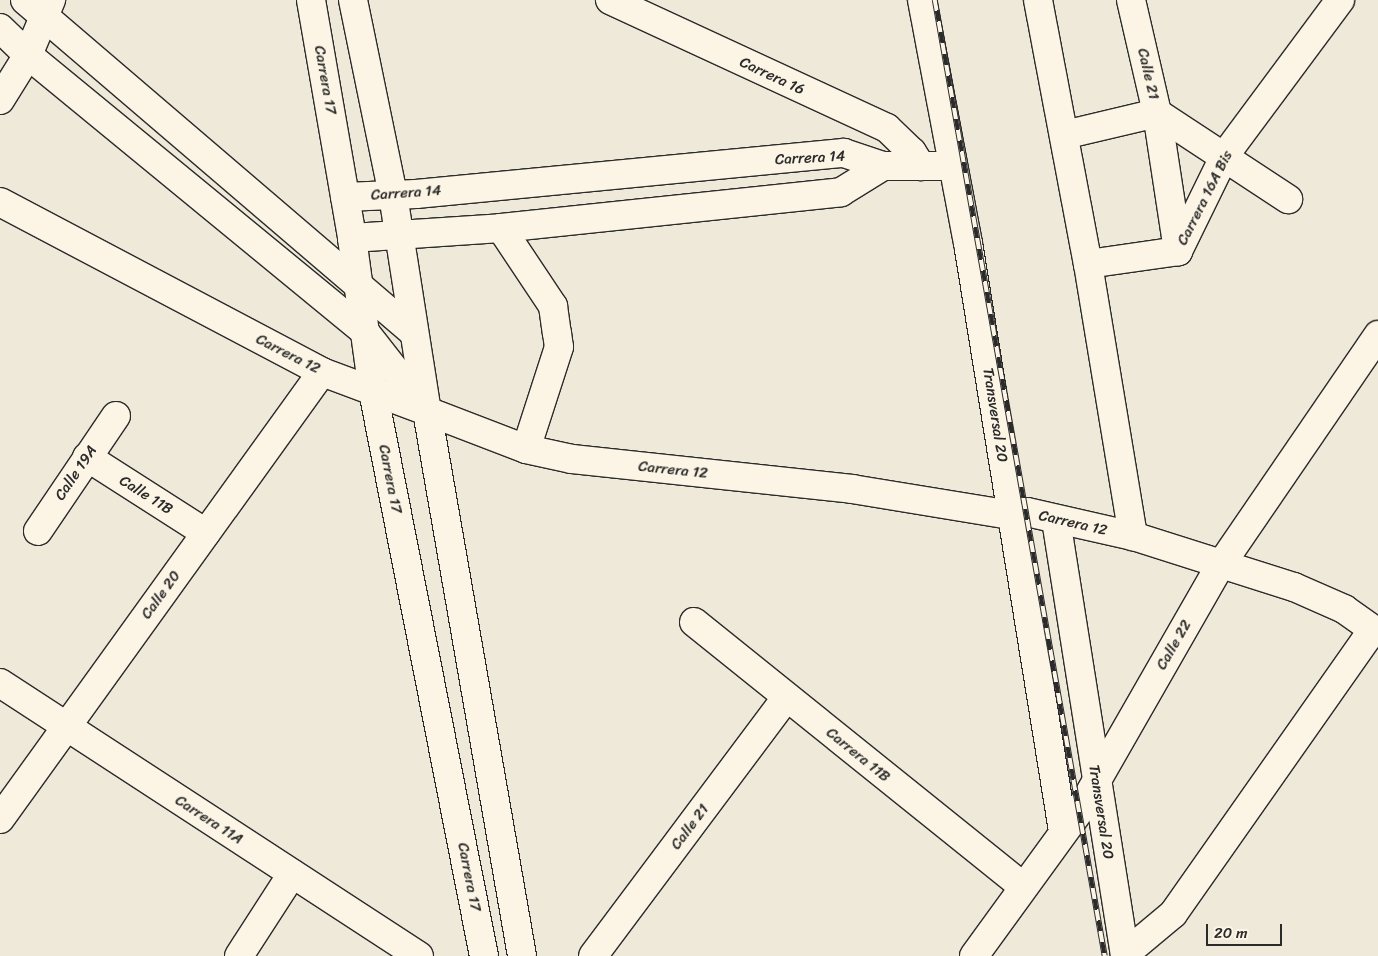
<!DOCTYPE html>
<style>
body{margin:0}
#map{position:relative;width:1378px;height:956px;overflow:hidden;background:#efe9da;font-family:Sriracha,sans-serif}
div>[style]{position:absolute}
.roads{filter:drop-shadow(1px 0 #2b2b2b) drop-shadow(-1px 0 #2b2b2b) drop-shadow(0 1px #2b2b2b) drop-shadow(0 -1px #2b2b2b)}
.minor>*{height:28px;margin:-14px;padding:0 14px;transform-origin:14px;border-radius:14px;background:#fcf5e5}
.tertiary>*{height:28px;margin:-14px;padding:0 14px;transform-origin:14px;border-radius:14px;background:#fcf5e5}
.primary>*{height:28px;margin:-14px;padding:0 14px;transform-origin:14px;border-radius:14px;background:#fcf5e5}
.rail>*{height:5.5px;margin-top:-2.75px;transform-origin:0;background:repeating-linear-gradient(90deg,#fcf5e5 0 11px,#2b2b2b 0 22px);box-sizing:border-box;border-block:1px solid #2b2b2b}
span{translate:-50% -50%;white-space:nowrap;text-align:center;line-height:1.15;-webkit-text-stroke:4.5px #fcf5e5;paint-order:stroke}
.street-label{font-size:15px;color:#2b2b2b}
.scale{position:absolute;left:1206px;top:924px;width:76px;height:22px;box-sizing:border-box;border:2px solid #2b2b2b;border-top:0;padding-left:6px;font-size:15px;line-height:18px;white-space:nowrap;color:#2b2b2b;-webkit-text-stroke:4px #fcf5e5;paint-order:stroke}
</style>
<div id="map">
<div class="roads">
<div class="minor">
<div style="left:610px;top:0;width:305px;rotate:24.8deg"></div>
<div style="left:887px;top:128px;width:35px;rotate:44deg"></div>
<div style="left:912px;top:152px;width:17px;rotate:57deg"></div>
<div style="left:922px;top:0;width:247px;rotate:79.3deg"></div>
<div style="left:968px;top:243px;width:596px;rotate:80.82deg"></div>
<div style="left:1038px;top:0;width:269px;rotate:79.3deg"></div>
<div style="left:1088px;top:264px;width:276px;rotate:80.6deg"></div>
<div style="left:1131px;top:0;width:116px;rotate:77deg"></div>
<div style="left:1157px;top:113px;width:140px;rotate:81.3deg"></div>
<div style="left:0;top:100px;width:53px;rotate:-58.1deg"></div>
<div style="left:28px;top:55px;width:60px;rotate:-67.3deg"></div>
<div style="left:1157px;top:113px;width:157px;rotate:33.3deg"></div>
<div style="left:1064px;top:135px;width:96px;rotate:-13.3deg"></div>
<div style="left:345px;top:197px;width:71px;rotate:-2.4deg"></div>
<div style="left:416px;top:194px;width:430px;rotate:-5.5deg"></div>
<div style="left:844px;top:153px;width:41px;rotate:18.4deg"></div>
<div style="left:883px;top:166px;width:69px"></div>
<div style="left:501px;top:228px;width:94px;rotate:56.3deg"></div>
<div style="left:553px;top:306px;width:27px;rotate:82deg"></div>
<div style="left:557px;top:333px;width:14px;rotate:82deg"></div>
<div style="left:559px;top:347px;width:107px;rotate:107.9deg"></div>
<div style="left:352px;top:238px;width:149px;rotate:-3.8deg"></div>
<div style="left:501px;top:228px;width:342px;rotate:-6deg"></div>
<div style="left:841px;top:192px;width:49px;rotate:-31.8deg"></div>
<div style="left:1088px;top:264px;width:91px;rotate:-8.2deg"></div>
<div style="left:1178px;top:251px;width:107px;rotate:-63.9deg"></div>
<div style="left:1225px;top:155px;width:193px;rotate:-53.4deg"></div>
<div style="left:427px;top:411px;width:106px;rotate:21deg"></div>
<div style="left:526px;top:449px;width:47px;rotate:12.3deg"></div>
<div style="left:572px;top:459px;width:282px;rotate:6.1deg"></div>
<div style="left:852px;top:489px;width:160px;rotate:9.3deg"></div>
<div style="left:1010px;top:515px;width:17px;rotate:-10deg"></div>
<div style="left:1027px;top:512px;width:109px;rotate:12.8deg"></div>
<div style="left:1133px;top:536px;width:169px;rotate:17.6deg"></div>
<div style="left:1294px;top:587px;width:55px;rotate:23.7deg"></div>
<div style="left:1344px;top:609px;width:42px;rotate:35.2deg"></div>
<div style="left:87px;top:457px;width:141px;rotate:32.6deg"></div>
<div style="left:1056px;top:520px;width:441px;rotate:81deg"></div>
<div style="left:38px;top:531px;width:139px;rotate:-55.9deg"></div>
<div style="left:694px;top:622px;width:421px;rotate:38.8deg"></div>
<div style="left:0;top:683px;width:500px;rotate:33.09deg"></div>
<div style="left:0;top:819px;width:551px;rotate:-54.23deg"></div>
<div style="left:1125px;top:954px;width:62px;rotate:-39.8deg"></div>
<div style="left:1173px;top:914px;width:348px;rotate:-54.9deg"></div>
<div style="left:239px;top:956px;width:98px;rotate:-57.1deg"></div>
<div style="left:593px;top:956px;width:322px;rotate:-53.2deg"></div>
<div style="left:974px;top:956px;width:180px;rotate:-54deg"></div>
<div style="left:1080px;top:810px;width:281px;rotate:-60.2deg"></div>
<div style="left:1220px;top:566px;width:280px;rotate:-55.6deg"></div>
</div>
<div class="tertiary">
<div style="left:25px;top:0;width:512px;rotate:40.56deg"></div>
<div style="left:0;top:28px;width:39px;rotate:44deg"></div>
<div style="left:28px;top:55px;width:436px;rotate:39.4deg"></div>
<div style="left:365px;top:332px;width:100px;rotate:51.9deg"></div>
<div style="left:0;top:202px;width:364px;rotate:27.8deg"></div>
<div style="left:322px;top:372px;width:112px;rotate:20.4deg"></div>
</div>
<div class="primary">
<div style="left:311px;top:0;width:242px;rotate:80.2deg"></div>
<div style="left:352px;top:238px;width:154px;rotate:82.2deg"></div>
<div style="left:373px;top:391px;width:576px;rotate:78.89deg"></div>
<div style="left:353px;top:0;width:199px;rotate:78.4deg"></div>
<div style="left:393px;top:195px;width:219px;rotate:81.1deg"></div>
<div style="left:427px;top:411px;width:553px;rotate:80.11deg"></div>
</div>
</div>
<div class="rail">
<div style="left:935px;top:0;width:971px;rotate:79.92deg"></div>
</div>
<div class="street-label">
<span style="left:1148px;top:74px;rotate:77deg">Calle 21</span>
<span style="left:772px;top:76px;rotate:25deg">Carrera 16</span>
<span style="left:325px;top:80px;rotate:80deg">Carrera 17</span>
<span style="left:810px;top:158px;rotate:-3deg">Carrera 14</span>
<span style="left:406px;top:193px;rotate:-4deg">Carrera 14</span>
<span style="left:1205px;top:198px;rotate:-63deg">Carrera 16A Bis</span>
<span style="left:288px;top:354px;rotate:27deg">Carrera 12</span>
<span style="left:995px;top:415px;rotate:81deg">Transversal 20</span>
<span style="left:673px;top:470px;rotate:6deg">Carrera 12</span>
<span style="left:76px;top:473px;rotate:-56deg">Calle 19A</span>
<span style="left:390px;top:479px;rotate:79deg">Carrera 17</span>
<span style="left:146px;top:495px;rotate:32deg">Calle 11B</span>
<span style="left:1073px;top:523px;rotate:13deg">Carrera 12</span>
<span style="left:161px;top:595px;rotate:-54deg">Calle 20</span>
<span style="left:1174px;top:645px;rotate:-60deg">Calle 22</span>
<span style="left:858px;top:755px;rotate:39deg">Carrera 11B</span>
<span style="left:1101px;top:812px;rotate:81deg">Transversal 20</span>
<span style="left:209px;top:820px;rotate:33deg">Carrera 11A</span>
<span style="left:690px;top:827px;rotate:-53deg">Calle 21</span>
<span style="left:469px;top:877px;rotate:79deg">Carrera 17</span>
</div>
<div class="scale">20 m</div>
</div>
